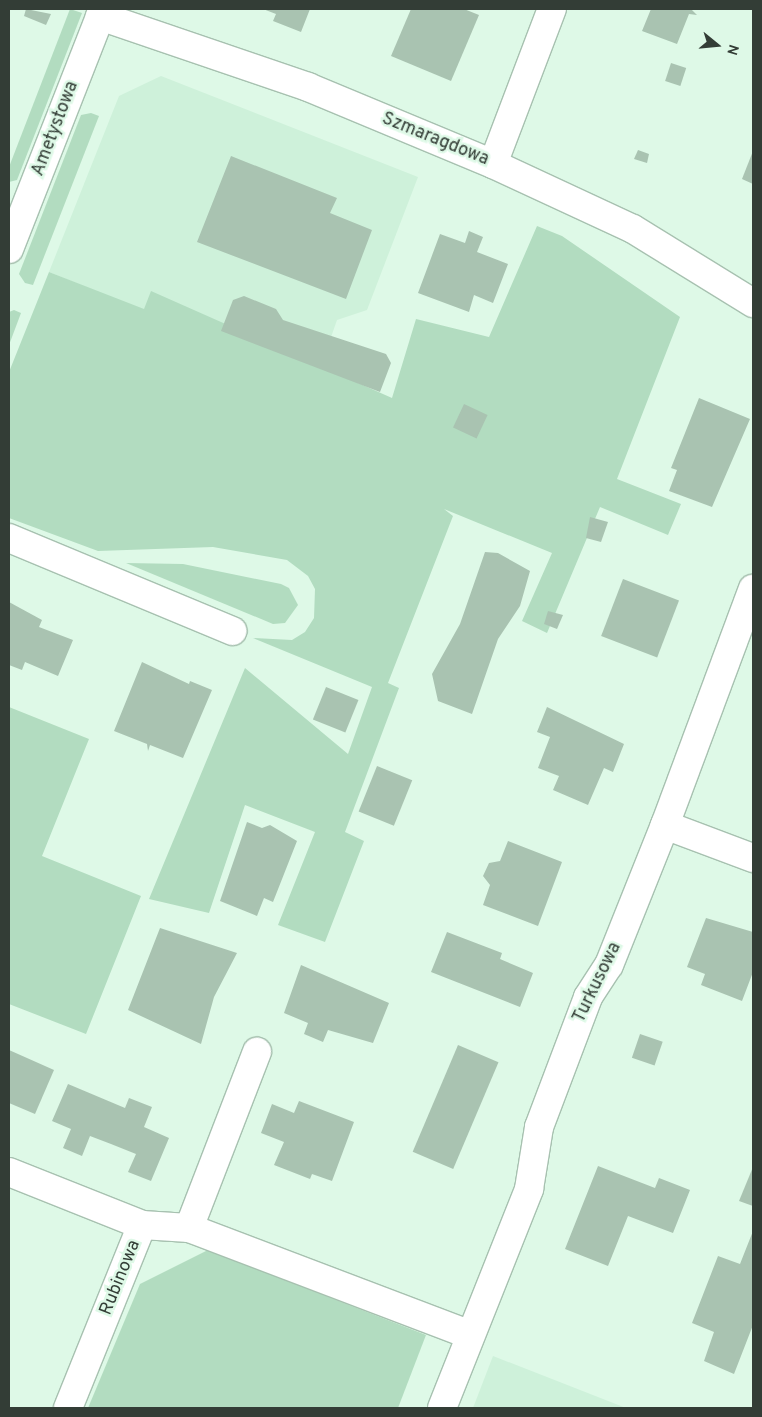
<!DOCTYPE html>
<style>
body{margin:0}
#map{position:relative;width:762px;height:1417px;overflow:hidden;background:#def9e7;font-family:Overpass,sans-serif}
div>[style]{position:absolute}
.built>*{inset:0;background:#cef1da}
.green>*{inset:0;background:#b2dcc0}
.building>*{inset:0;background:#a9c3b1;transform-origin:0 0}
.roads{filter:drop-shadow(1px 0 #a7c1b0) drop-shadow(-1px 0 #a7c1b0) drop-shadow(0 1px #a7c1b0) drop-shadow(0 -1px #a7c1b0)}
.minor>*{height:28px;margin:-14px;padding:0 14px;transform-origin:14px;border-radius:14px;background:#fff}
span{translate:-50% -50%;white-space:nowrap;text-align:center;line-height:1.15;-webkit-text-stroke:5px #def9e7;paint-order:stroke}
.street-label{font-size:18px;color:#333d36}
.frame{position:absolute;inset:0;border:10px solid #333d36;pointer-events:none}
.north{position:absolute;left:692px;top:20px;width:50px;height:50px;-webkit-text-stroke:4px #def9e7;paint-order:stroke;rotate:107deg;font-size:14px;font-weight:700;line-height:20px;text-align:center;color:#333d36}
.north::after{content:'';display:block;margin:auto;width:18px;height:22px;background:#333d36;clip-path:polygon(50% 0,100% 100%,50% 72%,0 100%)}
</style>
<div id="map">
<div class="built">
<div style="clip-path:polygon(161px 76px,418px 177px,367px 310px,337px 320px,316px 380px,49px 272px,119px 96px)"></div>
<div style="clip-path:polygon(493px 1356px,626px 1408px,473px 1408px)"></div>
</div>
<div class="green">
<div style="clip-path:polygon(70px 9px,82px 13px,17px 180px,9px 182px,9px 167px)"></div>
<div style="clip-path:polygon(91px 113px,99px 116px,33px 285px,25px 283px,19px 274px,81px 115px)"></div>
<div style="clip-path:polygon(537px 226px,562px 236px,680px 317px,617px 479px,681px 504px,668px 535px,600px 507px,547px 633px,522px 621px,552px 553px,444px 509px,453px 516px,388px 683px,399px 688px,345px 832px,364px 841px,325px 942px,278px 925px,315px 832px,245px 805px,209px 913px,149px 899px,245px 668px,348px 754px,372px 687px,253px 638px,292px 640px,305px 632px,314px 618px,315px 589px,308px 576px,287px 560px,213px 547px,98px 551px,9px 518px,9px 372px,49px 272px,144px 309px,151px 291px,392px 398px,416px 319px,489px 337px)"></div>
<div style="clip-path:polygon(14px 310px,21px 313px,9px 345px,9px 312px)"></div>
<div style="clip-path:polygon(126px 563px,183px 564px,281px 584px,289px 588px,298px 605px,285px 623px,273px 624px)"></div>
<div style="clip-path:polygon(9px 707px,89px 739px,42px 856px,141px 896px,86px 1034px,9px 1004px)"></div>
<div style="clip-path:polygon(208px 1250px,426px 1335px,398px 1408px,88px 1408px,140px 1284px)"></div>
</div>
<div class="building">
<div style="clip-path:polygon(26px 9px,51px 14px,46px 25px,24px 16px)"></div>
<div style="clip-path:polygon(263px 9px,310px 9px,301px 32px,273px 21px,276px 14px)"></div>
<div style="clip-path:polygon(411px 9px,464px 9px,479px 15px,451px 81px,391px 56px)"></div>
<div style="clip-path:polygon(651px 9px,691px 9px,697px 15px,689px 14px,677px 44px,642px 31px)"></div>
<div style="left:671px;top:63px;width:16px;height:19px;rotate:18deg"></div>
<div style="clip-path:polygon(638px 150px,649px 154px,647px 163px,634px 159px)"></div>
<div style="clip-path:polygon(753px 151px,753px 184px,742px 179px)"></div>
<div style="clip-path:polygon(231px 156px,337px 198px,330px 213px,372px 230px,346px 299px,197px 242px)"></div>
<div style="clip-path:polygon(469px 231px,483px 237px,477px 252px,508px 264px,493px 303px,474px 295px,469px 312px,418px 293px,440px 234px,465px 243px)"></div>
<div style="clip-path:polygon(244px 296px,276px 309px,283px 320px,386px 354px,391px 363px,380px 392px,221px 331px,233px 300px)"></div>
<div style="clip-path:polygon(699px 398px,750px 419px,712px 507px,669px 491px,677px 470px,671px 468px)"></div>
<div style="left:464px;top:404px;width:26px;height:26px;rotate:25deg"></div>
<div style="clip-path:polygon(590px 517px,608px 522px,601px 542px,586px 538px)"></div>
<div style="clip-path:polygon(485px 552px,498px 553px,530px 571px,520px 606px,498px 639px,472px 714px,438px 701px,432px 674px,460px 624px)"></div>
<div style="left:623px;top:579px;width:60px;height:61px;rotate:21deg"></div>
<div style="clip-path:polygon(9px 602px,42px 620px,39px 627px,73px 640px,58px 676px,25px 662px,22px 670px,9px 665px)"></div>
<div style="clip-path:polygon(548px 611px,563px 615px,557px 629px,544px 624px)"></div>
<div style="clip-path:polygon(142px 662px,189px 684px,190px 681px,212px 690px,183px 758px,150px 745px,148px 751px,147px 744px,114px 731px)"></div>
<div style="left:326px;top:687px;width:35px;height:35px;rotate:22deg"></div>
<div style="clip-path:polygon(547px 707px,624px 744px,613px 772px,604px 768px,588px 805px,553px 790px,559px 776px,538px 768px,550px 737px,537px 732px)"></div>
<div style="left:377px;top:766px;width:38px;height:49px;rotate:22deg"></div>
<div style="clip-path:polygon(247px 822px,262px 828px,270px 825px,297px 841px,273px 902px,264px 898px,257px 916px,220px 901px)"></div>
<div style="clip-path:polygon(508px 841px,562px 862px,538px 926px,483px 905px,490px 885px,483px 876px,489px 863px,500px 861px)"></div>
<div style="clip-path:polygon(706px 918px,753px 932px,753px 972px,742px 1001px,701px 985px,705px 974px,687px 967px)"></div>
<div style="clip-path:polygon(160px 928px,237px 953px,214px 997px,201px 1044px,128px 1010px)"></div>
<div style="clip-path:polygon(447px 932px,502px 953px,500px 959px,533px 973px,520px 1007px,431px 972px)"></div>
<div style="clip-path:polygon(301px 965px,389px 1003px,373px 1043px,328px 1030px,323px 1042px,304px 1034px,308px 1023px,284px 1013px)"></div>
<div style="left:640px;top:1034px;width:24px;height:25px;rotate:19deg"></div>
<div style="left:458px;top:1045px;width:44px;height:116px;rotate:23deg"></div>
<div style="clip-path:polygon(9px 1050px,54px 1070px,35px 1114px,9px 1103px)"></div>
<div style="clip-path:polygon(68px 1084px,125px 1108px,129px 1098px,152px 1107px,144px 1127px,169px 1138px,151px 1181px,128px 1172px,136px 1154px,111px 1144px,90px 1136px,82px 1156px,63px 1148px,71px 1129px,52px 1121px)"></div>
<div style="clip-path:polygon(299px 1101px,354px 1122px,332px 1181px,312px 1174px,310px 1179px,274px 1165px,284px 1142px,261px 1133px,272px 1104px,294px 1113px)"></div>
<div style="clip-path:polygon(598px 1166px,655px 1188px,659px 1178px,690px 1190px,673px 1233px,628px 1216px,608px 1266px,565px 1249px)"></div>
<div style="clip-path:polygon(753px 1167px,753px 1206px,739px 1201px)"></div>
<div style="clip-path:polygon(753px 1231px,753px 1325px,734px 1374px,704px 1361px,714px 1332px,692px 1323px,718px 1256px,740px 1264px)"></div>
</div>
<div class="roads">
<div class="minor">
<div style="left:100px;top:16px;width:220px;rotate:18.8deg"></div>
<div style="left:308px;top:87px;width:200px;rotate:22.6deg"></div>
<div style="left:493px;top:164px;width:154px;rotate:24.9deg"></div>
<div style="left:633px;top:229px;width:141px;rotate:31.7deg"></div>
<div style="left:493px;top:164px;width:166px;rotate:-69.2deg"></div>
<div style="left:9px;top:249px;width:258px;rotate:-68.6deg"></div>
<div style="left:9px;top:538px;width:242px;rotate:22.6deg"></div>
<div style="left:665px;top:825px;width:94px;rotate:20.6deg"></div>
<div style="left:9px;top:1172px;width:143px;rotate:21.7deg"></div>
<div style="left:142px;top:1225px;width:47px;rotate:3.7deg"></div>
<div style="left:189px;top:1228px;width:301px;rotate:20.8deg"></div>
<div style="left:189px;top:1228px;width:189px;rotate:-68.9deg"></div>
<div style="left:68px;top:1408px;width:197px;rotate:-68deg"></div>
<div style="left:442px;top:1408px;width:236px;rotate:-68.3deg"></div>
<div style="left:529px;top:1189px;width:63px;rotate:-80.8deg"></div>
<div style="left:539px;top:1127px;width:139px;rotate:-69.3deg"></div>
<div style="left:588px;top:997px;width:38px;rotate:-57deg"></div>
<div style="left:609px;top:965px;width:151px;rotate:-68.2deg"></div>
<div style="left:665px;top:825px;width:252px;rotate:-69.6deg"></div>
</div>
</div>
<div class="street-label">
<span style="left:56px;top:129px;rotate:-69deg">Ametystowa</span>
<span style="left:435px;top:140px;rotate:22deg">Szmaragdowa</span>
<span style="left:598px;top:983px;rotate:-64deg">Turkusowa</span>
<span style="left:121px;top:1278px;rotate:-68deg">Rubinowa</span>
</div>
<div class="frame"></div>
<div class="north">N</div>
</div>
